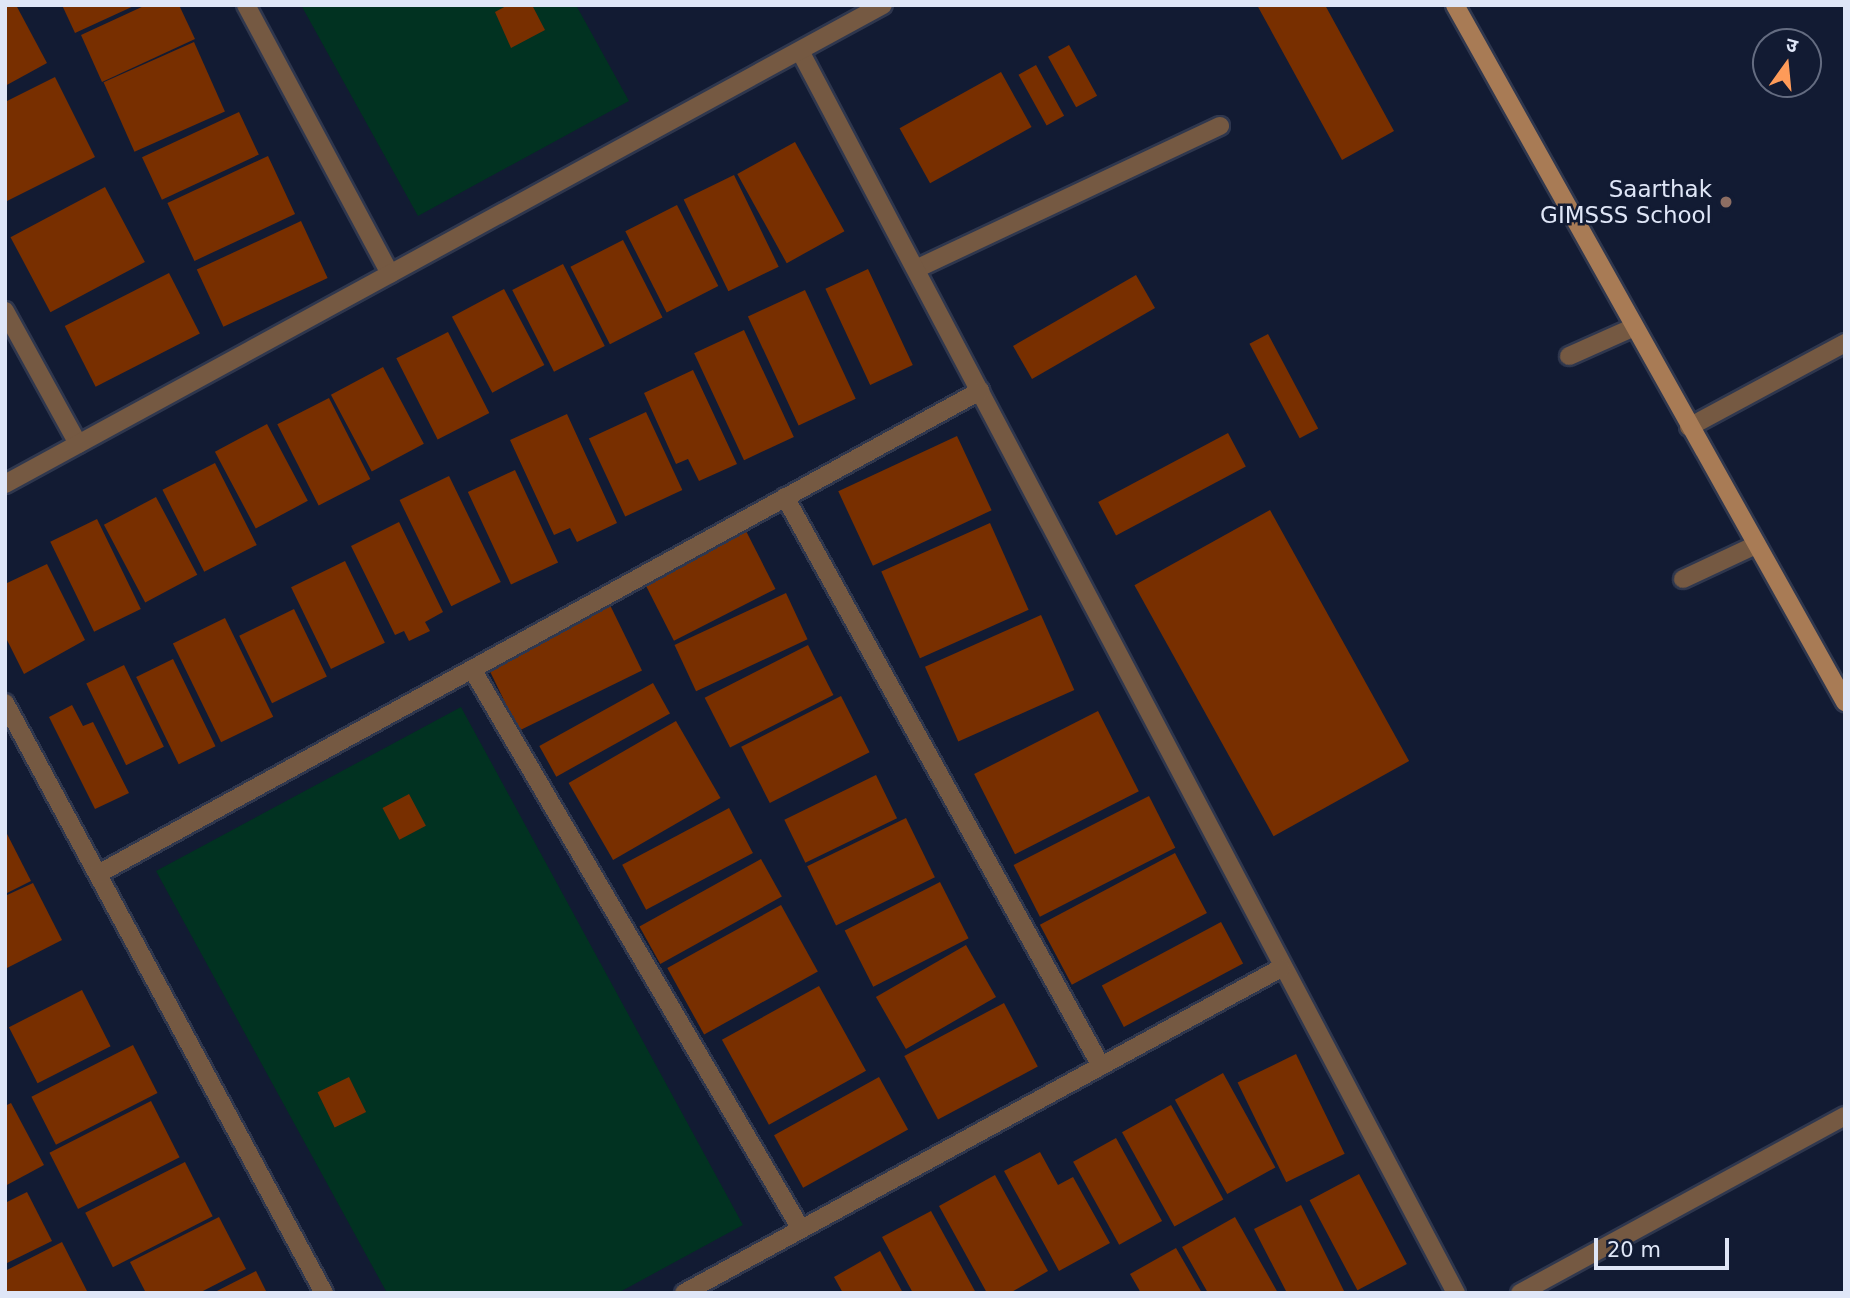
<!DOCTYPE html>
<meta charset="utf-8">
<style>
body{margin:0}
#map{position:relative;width:1850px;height:1298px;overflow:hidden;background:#121b33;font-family:"DejaVu Sans","Noto Sans Devanagari",sans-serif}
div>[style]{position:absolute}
.green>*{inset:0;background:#013221}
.building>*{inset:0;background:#782f00;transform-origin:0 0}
.roads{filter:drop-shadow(2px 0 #2f374e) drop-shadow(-2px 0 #2f374e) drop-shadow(0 2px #2f374e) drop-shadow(0 -2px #2f374e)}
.lane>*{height:18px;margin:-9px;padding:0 9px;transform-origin:9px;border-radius:9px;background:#755942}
.street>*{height:18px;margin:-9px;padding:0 9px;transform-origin:9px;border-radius:9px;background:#755942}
.secondary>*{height:18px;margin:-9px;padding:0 9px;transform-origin:9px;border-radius:9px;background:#a87b55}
.dots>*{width:19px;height:19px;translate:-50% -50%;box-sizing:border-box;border:4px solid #121b33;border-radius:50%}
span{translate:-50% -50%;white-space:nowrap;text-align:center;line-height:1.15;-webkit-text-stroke:5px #121b33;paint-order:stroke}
.poi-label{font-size:23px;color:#dfe6f7}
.right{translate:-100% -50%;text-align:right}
.frame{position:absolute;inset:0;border:7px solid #dfe6f7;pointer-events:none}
.north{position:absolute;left:1752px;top:28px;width:70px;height:70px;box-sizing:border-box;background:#121b33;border:2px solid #646c81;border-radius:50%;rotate:15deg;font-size:19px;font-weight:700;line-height:28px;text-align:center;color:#dfe6f7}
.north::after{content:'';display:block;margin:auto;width:24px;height:32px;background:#fe9b59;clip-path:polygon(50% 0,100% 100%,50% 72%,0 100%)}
.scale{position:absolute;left:1594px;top:1238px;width:135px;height:32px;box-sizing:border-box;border:4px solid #dfe6f7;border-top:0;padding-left:9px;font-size:21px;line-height:24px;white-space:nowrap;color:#dfe6f7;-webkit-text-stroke:5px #121b33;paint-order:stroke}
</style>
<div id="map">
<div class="green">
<div style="clip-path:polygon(301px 5px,576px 5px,629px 101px,418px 216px)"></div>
<div style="clip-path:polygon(461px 707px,743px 1225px,618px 1293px,387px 1293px,156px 871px)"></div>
</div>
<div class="building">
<div style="clip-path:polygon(5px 5px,16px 5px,47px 63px,5px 86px)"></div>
<div style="clip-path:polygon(62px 5px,136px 5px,75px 33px)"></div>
<div style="clip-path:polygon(146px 5px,179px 5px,195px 39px,102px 82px,81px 35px)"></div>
<div style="clip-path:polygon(508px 5px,532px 5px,545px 30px,511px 48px,495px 12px)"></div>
<div style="clip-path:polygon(1257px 5px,1325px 5px,1394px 131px,1342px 160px)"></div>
<div style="left:194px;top:42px;width:76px;height:99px;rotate:66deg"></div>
<div style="left:1069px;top:45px;width:58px;height:24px;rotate:61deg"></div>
<div style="left:1036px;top:65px;width:58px;height:20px;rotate:61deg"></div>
<div style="left:1001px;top:72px;width:63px;height:116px;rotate:61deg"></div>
<div style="clip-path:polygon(55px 77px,95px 157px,5px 202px,5px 102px)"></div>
<div style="left:239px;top:112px;width:47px;height:107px;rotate:65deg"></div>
<div style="left:795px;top:142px;width:102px;height:66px;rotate:61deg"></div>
<div style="left:268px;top:156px;width:64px;height:111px;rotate:65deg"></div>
<div style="left:734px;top:175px;width:102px;height:56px;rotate:64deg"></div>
<div style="left:105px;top:187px;width:85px;height:107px;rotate:62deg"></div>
<div style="left:677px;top:205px;width:91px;height:58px;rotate:63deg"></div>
<div style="left:301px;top:221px;width:63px;height:115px;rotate:65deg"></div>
<div style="left:623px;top:240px;width:87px;height:59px;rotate:63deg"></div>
<div style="left:563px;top:264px;width:92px;height:57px;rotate:63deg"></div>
<div style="left:868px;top:269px;width:106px;height:47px;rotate:65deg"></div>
<div style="left:169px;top:273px;width:68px;height:117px;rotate:63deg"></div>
<div style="left:1136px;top:275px;width:38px;height:142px;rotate:60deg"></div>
<div style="left:504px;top:289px;width:86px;height:59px;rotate:62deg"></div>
<div style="left:805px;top:290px;width:120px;height:63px;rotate:65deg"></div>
<div style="left:744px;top:330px;width:118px;height:55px;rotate:65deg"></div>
<div style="left:448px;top:332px;width:91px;height:58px;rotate:63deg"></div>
<div style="left:1268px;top:334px;width:107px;height:21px;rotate:62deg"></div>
<div style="left:383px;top:367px;width:87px;height:59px;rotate:62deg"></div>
<div style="clip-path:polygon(693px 370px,737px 464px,699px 481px,688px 459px,676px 464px,644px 393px)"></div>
<div style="left:329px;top:398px;width:91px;height:58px;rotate:63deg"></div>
<div style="left:646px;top:412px;width:86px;height:63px;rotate:65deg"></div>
<div style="clip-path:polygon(567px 414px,617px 523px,577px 542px,570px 528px,554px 535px,510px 440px)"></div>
<div style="left:267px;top:424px;width:87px;height:59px;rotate:62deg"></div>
<div style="left:1228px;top:433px;width:38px;height:147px;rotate:62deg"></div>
<div style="left:957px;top:436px;width:82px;height:131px;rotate:65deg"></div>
<div style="left:215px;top:463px;width:92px;height:59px;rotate:63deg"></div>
<div style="left:515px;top:470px;width:102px;height:52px;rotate:65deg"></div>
<div style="left:449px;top:476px;width:118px;height:55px;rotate:64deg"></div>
<div style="left:156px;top:497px;width:88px;height:59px;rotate:62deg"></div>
<div style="left:1270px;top:510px;width:287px;height:155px;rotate:61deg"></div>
<div style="left:97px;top:519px;width:100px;height:52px;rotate:64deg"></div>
<div style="clip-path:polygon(399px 522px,443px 612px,425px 622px,430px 631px,409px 641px,404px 631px,395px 635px,351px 546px)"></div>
<div style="left:990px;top:523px;width:95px;height:119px;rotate:66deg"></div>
<div style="left:746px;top:531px;width:65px;height:114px;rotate:63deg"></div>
<div style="left:345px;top:561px;width:91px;height:60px;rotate:64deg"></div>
<div style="clip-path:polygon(47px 564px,85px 640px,24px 674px,5px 636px,5px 584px)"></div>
<div style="left:786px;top:593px;width:51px;height:123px;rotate:65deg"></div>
<div style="left:610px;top:605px;width:73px;height:137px;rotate:64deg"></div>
<div style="left:294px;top:609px;width:75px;height:61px;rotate:64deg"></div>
<div style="left:1041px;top:615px;width:82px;height:127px;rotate:66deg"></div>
<div style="left:225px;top:618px;width:110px;height:58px;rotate:64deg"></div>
<div style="left:808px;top:645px;width:56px;height:116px;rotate:63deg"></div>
<div style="left:173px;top:659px;width:97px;height:41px;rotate:64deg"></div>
<div style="left:124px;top:665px;width:91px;height:42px;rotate:64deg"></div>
<div style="left:653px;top:683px;width:35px;height:130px;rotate:61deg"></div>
<div style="left:841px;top:696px;width:63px;height:112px;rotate:63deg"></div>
<div style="clip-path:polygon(72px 705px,83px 726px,93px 722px,129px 793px,95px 809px,49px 717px)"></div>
<div style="left:1098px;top:711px;width:90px;height:139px;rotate:63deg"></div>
<div style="left:676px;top:721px;width:89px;height:124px;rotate:60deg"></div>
<div style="left:876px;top:775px;width:48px;height:102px;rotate:64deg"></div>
<div style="left:409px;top:794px;width:36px;height:30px;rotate:62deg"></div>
<div style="left:1149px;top:796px;width:58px;height:152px;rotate:63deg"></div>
<div style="left:729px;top:808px;width:51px;height:121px;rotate:62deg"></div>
<div style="left:906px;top:818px;width:66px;height:110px;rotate:64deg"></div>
<div style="clip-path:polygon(5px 830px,31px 881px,5px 894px)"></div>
<div style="left:1175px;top:853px;width:68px;height:153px;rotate:62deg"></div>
<div style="left:761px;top:859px;width:43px;height:139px;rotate:61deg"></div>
<div style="left:940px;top:882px;width:63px;height:107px;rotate:63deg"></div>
<div style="clip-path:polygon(33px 883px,62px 940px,5px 969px,5px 896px)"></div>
<div style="left:781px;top:905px;width:76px;height:130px;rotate:61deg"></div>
<div style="left:1221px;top:922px;width:47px;height:135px;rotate:62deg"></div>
<div style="left:966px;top:945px;width:60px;height:104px;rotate:60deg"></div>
<div style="left:819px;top:986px;width:97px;height:111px;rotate:61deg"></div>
<div style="left:82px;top:990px;width:63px;height:82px;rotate:63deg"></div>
<div style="left:1004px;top:1003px;width:72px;height:113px;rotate:62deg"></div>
<div style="left:133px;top:1045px;width:54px;height:114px;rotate:63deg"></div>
<div style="left:1296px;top:1054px;width:111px;height:65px;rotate:64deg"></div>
<div style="left:1223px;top:1073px;width:108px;height:55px;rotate:61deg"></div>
<div style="left:349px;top:1077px;width:39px;height:35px;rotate:64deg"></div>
<div style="left:879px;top:1077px;width:60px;height:120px;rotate:61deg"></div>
<div style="left:151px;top:1101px;width:63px;height:114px;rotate:63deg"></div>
<div style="clip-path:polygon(11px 1103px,44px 1165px,5px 1186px,5px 1106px)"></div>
<div style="left:1171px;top:1105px;width:108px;height:56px;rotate:61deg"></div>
<div style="left:1116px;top:1138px;width:95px;height:49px;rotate:61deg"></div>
<div style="clip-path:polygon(1040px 1152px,1058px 1185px,1073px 1177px,1110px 1243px,1059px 1271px,1004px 1171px)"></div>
<div style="left:185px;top:1162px;width:61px;height:112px;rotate:63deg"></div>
<div style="left:1359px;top:1174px;width:102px;height:56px;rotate:62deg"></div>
<div style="clip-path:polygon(995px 1175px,1048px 1271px,1010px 1293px,987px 1293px,939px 1206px)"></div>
<div style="clip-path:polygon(27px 1192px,52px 1241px,5px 1264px,5px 1203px)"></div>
<div style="clip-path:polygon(1301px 1205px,1345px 1293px,1287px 1293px,1254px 1229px)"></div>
<div style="clip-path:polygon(931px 1211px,976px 1293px,913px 1293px,882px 1237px)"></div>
<div style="clip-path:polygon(219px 1217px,246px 1269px,199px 1293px,146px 1293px,130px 1262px)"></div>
<div style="clip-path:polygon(1235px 1217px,1278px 1293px,1208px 1293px,1182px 1247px)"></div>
<div style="clip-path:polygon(62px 1242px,88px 1293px,5px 1293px,5px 1271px)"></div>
<div style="clip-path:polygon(1176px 1248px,1202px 1293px,1141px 1293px,1130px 1274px)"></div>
<div style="clip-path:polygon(880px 1251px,903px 1293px,843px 1293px,834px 1277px)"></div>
<div style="clip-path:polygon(256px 1271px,267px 1293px,213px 1293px)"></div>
</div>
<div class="roads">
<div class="lane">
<div style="left:916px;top:269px;width:336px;rotate:-25.2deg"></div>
<div style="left:1569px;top:356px;width:71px;rotate:-24deg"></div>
<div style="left:1683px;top:579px;width:81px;rotate:-25deg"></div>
</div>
<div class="street">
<div style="left:246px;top:5px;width:305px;rotate:61.8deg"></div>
<div style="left:800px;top:51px;width:1405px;rotate:62.16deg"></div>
<div style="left:5px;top:311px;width:152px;rotate:61.2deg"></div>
<div style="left:1689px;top:427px;width:177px;rotate:-28.3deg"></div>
<div style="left:5px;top:484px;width:1000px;rotate:-28.62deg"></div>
<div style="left:785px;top:497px;width:651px;rotate:60.95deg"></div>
<div style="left:472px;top:669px;width:649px;rotate:59.57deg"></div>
<div style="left:5px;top:703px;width:671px;rotate:61.6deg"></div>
<div style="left:98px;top:874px;width:1006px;rotate:-28.71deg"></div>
<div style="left:684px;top:1293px;width:680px;rotate:-28.56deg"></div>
<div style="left:1520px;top:1293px;width:370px;rotate:-28.6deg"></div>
</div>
<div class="secondary">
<div style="left:1455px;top:5px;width:799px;rotate:60.77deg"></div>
</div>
</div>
<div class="dots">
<div style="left:1726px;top:202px;background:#8d6e63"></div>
</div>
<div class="poi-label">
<span class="right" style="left:1712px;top:202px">Saarthak<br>GIMSSS School</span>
</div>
<div class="frame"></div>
<div class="north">उ</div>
<div class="scale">20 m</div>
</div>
